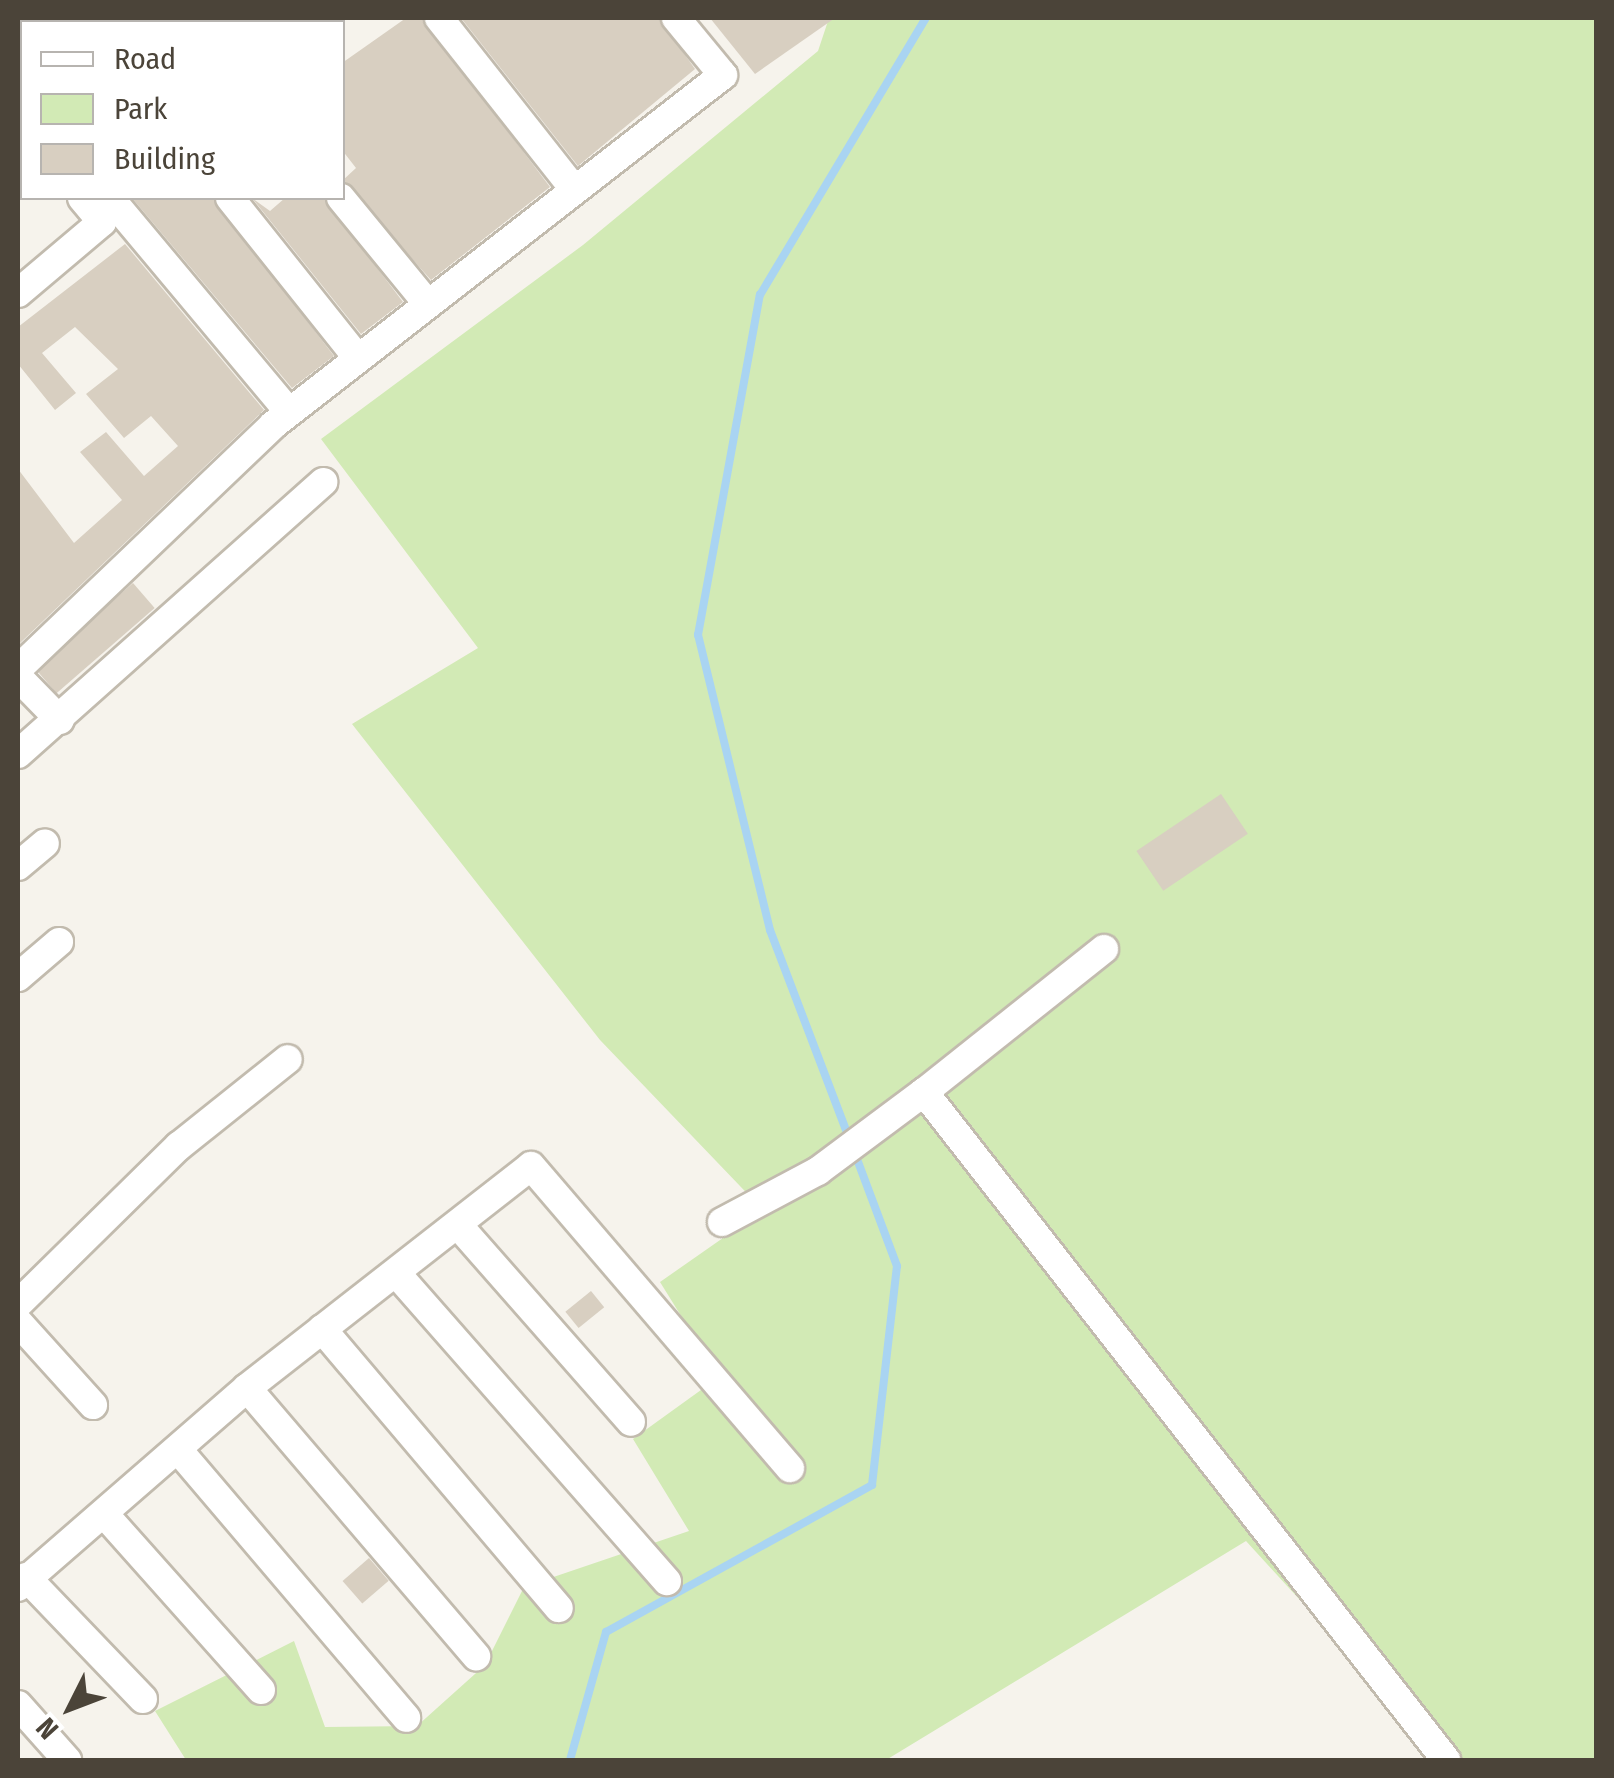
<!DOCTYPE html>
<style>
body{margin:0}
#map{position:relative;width:1614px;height:1778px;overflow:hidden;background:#f6f3ec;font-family:"Fira Sans Condensed",sans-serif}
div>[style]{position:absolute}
.green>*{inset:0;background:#d2eab5}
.stream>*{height:8px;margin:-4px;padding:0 4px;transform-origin:4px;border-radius:4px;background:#a9d4f2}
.building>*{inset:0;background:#d8cfc1;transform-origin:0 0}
.roads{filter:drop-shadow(2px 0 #c2bbae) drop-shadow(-2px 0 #c2bbae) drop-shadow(0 2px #c2bbae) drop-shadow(0 -2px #c2bbae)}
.minor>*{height:28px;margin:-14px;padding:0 14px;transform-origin:14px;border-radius:14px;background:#fff}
span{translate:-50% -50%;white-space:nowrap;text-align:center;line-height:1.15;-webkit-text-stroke:8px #fff;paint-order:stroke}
.frame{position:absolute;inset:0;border:20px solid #4b4439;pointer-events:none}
.legend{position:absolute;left:20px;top:20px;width:325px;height:180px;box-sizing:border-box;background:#fff;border:2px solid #b7b4b0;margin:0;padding:12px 18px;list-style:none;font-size:30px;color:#4b4439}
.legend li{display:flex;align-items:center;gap:20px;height:50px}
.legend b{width:50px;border:2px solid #b7b4b0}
.north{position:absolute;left:20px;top:1658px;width:100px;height:100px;-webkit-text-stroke:8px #fff;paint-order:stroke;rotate:228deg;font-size:28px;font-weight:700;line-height:40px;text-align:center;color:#4b4439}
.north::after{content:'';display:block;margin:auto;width:35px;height:45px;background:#4b4439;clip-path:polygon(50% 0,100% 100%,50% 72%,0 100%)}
</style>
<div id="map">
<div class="green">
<div style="clip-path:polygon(829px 18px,1596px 18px,1596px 1760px,1446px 1760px,1246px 1541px,886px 1760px,186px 1760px,155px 1711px,294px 1641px,325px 1727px,417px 1726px,485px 1665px,524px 1587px,689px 1531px,633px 1439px,719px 1377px,660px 1282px,763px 1210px,600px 1040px,352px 724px,478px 648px,321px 439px,583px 245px,818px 51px)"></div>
</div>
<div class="stream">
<div style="left:849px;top:1138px;width:222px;rotate:-110.8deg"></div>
<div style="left:770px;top:930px;width:304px;rotate:-103.7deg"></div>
<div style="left:698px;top:635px;width:346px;rotate:-79.7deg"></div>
<div style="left:760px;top:295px;width:323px;rotate:-59.1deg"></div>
<div style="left:570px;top:1760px;width:133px;rotate:-74.3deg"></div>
<div style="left:606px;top:1632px;width:304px;rotate:-28.9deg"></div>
<div style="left:872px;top:1485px;width:220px;rotate:-83.5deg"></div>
<div style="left:897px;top:1266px;width:123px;rotate:-110.5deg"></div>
</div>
<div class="building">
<div style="clip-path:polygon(406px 18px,422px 18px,550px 187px,431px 280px,342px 181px,356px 168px,342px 150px,342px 63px)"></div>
<div style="clip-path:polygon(461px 18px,659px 18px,695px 69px,578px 166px)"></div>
<div style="clip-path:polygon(710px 18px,835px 18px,755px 74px)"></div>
<div style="clip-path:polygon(132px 198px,213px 198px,334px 356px,292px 388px)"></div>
<div style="clip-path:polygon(252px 198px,270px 211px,285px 198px,324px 198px,403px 302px,361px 334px)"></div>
<div style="clip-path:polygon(125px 244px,264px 410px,18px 645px,18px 469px,74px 543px,122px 500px,80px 452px,106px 432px,144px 476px,178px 446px,151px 416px,124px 438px,86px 394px,118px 369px,75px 327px,42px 353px,76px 393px,55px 410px,18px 364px,18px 327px)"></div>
<div style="left:133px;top:583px;width:33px;height:130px;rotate:49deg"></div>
<div style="left:1221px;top:794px;width:48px;height:102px;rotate:56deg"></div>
<div style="left:591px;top:1291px;width:21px;height:33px;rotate:51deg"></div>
<div style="left:369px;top:1558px;width:30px;height:35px;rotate:49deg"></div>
</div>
<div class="roads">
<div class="minor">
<div style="left:232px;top:18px;width:6px;rotate:39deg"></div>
<div style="left:439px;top:18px;width:218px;rotate:51.7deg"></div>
<div style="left:258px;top:22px;width:6px;rotate:-39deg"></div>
<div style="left:110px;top:198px;width:279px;rotate:50.1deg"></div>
<div style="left:230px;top:198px;width:203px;rotate:51.4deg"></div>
<div style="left:341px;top:198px;width:134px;rotate:50.7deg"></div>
<div style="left:18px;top:293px;width:110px;rotate:-40.2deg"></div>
<div style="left:102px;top:222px;width:31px;rotate:-130deg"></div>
<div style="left:18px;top:669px;width:353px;rotate:-43.7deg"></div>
<div style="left:273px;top:425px;width:570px;rotate:-37.87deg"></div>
<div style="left:723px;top:75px;width:74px;rotate:-129.5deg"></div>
<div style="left:18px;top:677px;width:60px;rotate:45.7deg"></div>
<div style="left:18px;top:754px;width:409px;rotate:-41.7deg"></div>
<div style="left:18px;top:866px;width:35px;rotate:-40deg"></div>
<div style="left:1104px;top:949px;width:230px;rotate:141.5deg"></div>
<div style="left:924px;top:1092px;width:848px;rotate:51.99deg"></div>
<div style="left:18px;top:977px;width:54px;rotate:-40.5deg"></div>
<div style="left:722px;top:1222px;width:109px;rotate:-28deg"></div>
<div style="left:818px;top:1171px;width:132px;rotate:-36.7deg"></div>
<div style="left:458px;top:1225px;width:262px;rotate:48.7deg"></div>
<div style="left:397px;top:1274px;width:409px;rotate:48.7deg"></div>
<div style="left:18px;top:1304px;width:226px;rotate:-44.5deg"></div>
<div style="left:179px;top:1146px;width:139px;rotate:-38.6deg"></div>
<div style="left:18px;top:1322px;width:112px;rotate:47.9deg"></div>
<div style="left:322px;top:1329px;width:366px;rotate:49.7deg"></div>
<div style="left:247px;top:1388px;width:353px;rotate:49.5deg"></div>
<div style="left:180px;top:1452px;width:349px;rotate:49.6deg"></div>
<div style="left:106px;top:1516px;width:233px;rotate:48.3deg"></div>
<div style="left:26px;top:1577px;width:169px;rotate:46.2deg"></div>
<div style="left:18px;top:1587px;width:303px;rotate:-41deg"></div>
<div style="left:247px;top:1388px;width:360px;rotate:-38deg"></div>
<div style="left:531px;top:1166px;width:398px;rotate:49.4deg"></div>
<div style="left:18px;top:1705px;width:74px;rotate:48.3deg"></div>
</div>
</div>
<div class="frame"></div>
<ul class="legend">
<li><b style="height:12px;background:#fff"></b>Road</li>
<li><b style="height:28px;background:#d2eab5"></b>Park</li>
<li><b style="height:28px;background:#d8cfc1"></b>Building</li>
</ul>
<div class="north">N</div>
</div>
